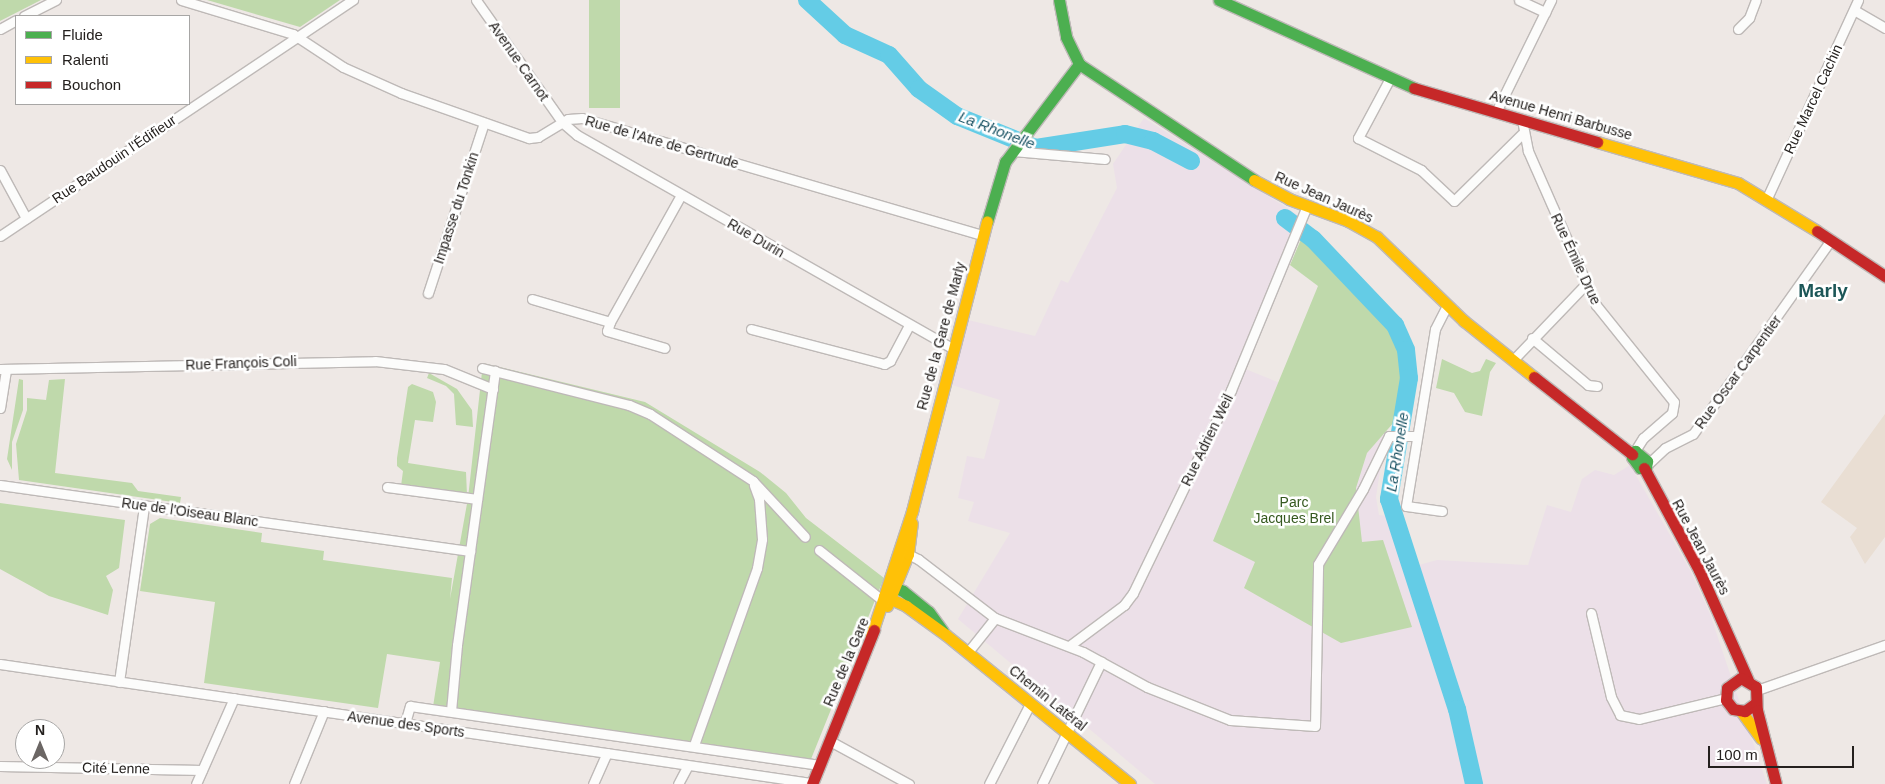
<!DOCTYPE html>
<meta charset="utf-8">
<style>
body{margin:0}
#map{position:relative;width:1885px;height:784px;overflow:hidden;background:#eee8e5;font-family:Arial,sans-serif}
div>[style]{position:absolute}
.industrial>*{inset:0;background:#ece0e8}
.education>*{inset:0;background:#e9ded3}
.green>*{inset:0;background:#bfd9ab;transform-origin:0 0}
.river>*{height:18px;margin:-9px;padding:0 9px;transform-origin:9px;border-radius:9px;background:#64cce6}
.roads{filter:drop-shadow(1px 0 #beb9b7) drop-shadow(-1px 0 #beb9b7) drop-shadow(0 1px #beb9b7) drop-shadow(0 -1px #beb9b7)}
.street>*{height:9px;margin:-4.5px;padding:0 4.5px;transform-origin:4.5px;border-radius:4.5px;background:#fcfcfb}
.fast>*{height:11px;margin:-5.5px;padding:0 5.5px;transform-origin:5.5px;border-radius:5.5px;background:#4caf50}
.slow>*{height:11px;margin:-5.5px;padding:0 5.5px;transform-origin:5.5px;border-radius:5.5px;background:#ffc107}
.jam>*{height:11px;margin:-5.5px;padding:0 5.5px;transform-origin:5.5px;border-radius:5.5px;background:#c62828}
span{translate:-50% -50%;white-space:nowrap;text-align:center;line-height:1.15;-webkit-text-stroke:5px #fff;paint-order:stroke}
.street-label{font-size:14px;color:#24201e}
.park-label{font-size:14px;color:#34581e}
.water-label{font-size:15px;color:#1a5364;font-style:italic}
.district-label{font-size:19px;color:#1b5657;font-weight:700}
.legend{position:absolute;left:15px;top:15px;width:175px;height:90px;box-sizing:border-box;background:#fff;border:1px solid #a7a6a5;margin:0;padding:6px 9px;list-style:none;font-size:15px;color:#24201e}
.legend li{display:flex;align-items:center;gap:10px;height:25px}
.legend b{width:25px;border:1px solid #a7a6a5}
.north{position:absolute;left:15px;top:719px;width:50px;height:50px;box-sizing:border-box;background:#fff;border:1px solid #a7a6a5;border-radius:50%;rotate:0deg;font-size:14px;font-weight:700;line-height:20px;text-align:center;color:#24201e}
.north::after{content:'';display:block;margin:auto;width:18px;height:22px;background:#6b6664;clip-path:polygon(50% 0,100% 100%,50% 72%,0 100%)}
.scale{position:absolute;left:1708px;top:746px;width:146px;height:22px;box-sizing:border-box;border:2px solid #24201e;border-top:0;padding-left:6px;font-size:15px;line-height:18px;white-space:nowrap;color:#24201e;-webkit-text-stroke:4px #fff;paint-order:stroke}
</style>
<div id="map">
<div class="industrial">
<div style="clip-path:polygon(1144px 118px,1298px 215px,1238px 366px,1387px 426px,1376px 497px,1379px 515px,1390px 516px,1408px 568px,1437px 560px,1528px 565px,1547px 505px,1571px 512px,1582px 479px,1595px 470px,1614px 475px,1630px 465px,1690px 570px,1710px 614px,1767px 784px,1155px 784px,958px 619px,1010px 533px,968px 521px,974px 502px,958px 498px,967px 456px,984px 459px,1000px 400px,952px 385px,968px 320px,1035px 336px,1061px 280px,1068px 283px,1117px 188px,1113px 164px)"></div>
</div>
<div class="education">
<div style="clip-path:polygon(1885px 414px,1885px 537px,1865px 564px,1850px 537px,1857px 528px,1821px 502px)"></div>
</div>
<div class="green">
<div style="clip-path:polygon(0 0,41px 0,0 21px)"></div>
<div style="clip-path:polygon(207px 0,340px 0,300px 27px)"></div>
<div style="left:589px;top:0;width:31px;height:108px"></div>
<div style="clip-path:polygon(1302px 237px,1388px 325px,1400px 348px,1403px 375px,1395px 421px,1367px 453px,1356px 488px,1362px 542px,1383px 540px,1412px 627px,1341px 643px,1244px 588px,1255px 562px,1213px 541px,1318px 286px,1290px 265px)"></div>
<div style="clip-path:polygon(1442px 359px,1472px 373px,1480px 371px,1486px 359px,1496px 363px,1490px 372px,1482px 416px,1465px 412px,1454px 393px,1436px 388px)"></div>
<div style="clip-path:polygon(483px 363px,645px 402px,760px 472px,786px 493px,806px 518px,884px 578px,807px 769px,432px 713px,440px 662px,387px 654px,378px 708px,204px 683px,215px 602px,140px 591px,150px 524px,160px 518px,262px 533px,261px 542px,324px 551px,323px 560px,452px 578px,450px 599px,468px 498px)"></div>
<div style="clip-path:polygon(429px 373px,457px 389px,472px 410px,473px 427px,456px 425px,454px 394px,446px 386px,427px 378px)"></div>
<div style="clip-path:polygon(19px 379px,23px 380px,23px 410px,12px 442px,12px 470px,7px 459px)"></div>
<div style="clip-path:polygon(65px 379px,55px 473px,132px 483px,138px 491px,181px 497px,180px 503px,19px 480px,16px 444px,27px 410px,27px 398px,46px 400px,49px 380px)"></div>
<div style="clip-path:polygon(412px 384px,433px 392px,436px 402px,433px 422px,415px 420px,408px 463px,466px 472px,467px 495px,401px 486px,403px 471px,397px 466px,397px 458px,408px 387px)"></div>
<div style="clip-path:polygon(0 503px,125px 520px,119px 568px,106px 576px,113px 590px,108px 615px,49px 596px,0 569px)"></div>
</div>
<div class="river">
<div style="left:807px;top:0;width:52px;rotate:42.6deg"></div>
<div style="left:845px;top:35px;width:48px;rotate:24.4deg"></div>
<div style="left:889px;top:55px;width:45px;rotate:48.6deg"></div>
<div style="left:919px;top:89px;width:47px;rotate:35.4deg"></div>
<div style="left:957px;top:116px;width:85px;rotate:22.1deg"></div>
<div style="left:1036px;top:148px;width:90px;rotate:-8.9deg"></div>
<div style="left:1125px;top:134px;width:29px;rotate:14deg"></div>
<div style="left:1153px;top:141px;width:43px;rotate:27.8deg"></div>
<div style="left:1285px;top:218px;width:35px;rotate:37deg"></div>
<div style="left:1313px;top:239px;width:119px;rotate:46.4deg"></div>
<div style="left:1395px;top:325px;width:27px;rotate:66deg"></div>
<div style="left:1406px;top:350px;width:28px;rotate:84deg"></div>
<div style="left:1409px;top:378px;width:123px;rotate:99.4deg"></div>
<div style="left:1389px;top:499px;width:221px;rotate:72.1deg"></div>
<div style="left:1457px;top:709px;width:77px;rotate:77.2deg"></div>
</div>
<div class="roads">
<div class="street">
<div style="left:181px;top:0;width:117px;rotate:16.9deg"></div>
<div style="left:293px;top:34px;width:60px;rotate:33.4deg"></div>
<div style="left:343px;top:67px;width:64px;rotate:24.1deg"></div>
<div style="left:401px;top:93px;width:136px;rotate:19.4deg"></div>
<div style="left:529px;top:138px;width:9px;rotate:-6deg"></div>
<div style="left:538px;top:137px;width:35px;rotate:-31deg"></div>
<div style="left:568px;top:119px;width:14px;rotate:-4deg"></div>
<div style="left:582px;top:118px;width:418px;rotate:16.3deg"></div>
<div style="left:476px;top:0;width:149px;rotate:54.8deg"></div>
<div style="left:562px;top:122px;width:20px;rotate:41deg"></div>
<div style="left:577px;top:135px;width:433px;rotate:29.6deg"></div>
<div style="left:1519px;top:0;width:29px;rotate:25deg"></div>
<div style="left:1854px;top:10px;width:36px;rotate:30deg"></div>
<div style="left:24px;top:16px;width:36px;rotate:-27deg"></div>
<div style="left:0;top:29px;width:18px;rotate:-29deg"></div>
<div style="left:1738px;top:29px;width:16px;rotate:-45deg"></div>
<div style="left:1749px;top:18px;width:19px;rotate:-69deg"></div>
<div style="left:1389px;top:80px;width:66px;rotate:118.1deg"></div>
<div style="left:1358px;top:138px;width:71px;rotate:26.9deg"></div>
<div style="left:1421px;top:170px;width:45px;rotate:43.2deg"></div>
<div style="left:1454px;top:201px;width:95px;rotate:-44.6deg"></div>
<div style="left:1496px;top:112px;width:125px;rotate:-63.8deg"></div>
<div style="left:1522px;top:120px;width:32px;rotate:79deg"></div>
<div style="left:1528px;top:151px;width:168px;rotate:66.2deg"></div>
<div style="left:1596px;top:305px;width:124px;rotate:51.2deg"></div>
<div style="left:1674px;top:402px;width:11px;rotate:100deg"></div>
<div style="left:1672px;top:413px;width:38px;rotate:139deg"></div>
<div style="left:1643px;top:438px;width:15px;rotate:122deg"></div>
<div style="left:1013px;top:151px;width:92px;rotate:5deg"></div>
<div style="left:0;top:170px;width:55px;rotate:61.6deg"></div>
<div style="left:1767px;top:198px;width:218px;rotate:-65.3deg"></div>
<div style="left:0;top:236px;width:425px;rotate:-33.8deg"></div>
<div style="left:428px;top:293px;width:179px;rotate:-71.8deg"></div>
<div style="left:532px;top:299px;width:81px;rotate:16.4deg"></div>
<div style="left:610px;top:322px;width:9px;rotate:108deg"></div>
<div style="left:607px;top:331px;width:60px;rotate:16.3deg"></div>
<div style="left:610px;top:322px;width:145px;rotate:-60.8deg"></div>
<div style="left:751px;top:329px;width:138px;rotate:14.7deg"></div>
<div style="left:884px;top:364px;width:7px;rotate:-27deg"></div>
<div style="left:890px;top:361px;width:40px;rotate:-62deg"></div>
<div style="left:1532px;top:338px;width:73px;rotate:40deg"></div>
<div style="left:1588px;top:385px;width:9px;rotate:6deg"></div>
<div style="left:1514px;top:359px;width:105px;rotate:-46.2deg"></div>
<div style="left:482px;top:368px;width:152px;rotate:14.1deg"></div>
<div style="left:629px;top:405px;width:23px;rotate:23deg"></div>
<div style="left:650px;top:414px;width:123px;rotate:33deg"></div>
<div style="left:753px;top:481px;width:76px;rotate:47.1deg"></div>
<div style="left:0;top:369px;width:375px;rotate:-1.2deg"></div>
<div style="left:375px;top:361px;width:69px;rotate:6.6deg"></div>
<div style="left:444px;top:369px;width:53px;rotate:22.2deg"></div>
<div style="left:0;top:408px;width:39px;rotate:-81deg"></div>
<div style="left:1648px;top:464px;width:23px;rotate:-43deg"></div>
<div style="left:1665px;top:448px;width:31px;rotate:-27deg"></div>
<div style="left:1693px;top:434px;width:238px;rotate:-54.6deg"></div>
<div style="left:0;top:485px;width:475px;rotate:8deg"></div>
<div style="left:387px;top:487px;width:91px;rotate:7.6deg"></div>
<div style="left:1442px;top:511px;width:36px;rotate:-172deg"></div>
<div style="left:1406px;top:506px;width:179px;rotate:-80.7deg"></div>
<div style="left:1435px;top:329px;width:27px;rotate:-63deg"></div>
<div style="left:819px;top:550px;width:80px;rotate:38.4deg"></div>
<div style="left:904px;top:552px;width:16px;rotate:27deg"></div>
<div style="left:918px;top:559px;width:97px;rotate:37.5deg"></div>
<div style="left:995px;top:618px;width:94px;rotate:21.1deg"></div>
<div style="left:1083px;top:652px;width:73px;rotate:28.7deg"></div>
<div style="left:1147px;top:687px;width:89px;rotate:21.7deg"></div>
<div style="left:1230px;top:720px;width:85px;rotate:4deg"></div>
<div style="left:1315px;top:726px;width:162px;rotate:-88.9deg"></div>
<div style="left:1318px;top:564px;width:87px;rotate:-59deg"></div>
<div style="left:1363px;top:489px;width:59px;rotate:-63.9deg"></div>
<div style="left:1389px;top:436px;width:28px"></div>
<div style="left:1591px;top:613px;width:86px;rotate:76.6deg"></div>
<div style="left:1611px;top:697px;width:20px;rotate:63deg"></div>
<div style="left:1620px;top:715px;width:19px;rotate:12deg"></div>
<div style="left:1639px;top:719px;width:89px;rotate:-13.6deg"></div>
<div style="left:1069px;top:646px;width:69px;rotate:-36.7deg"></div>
<div style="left:1124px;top:605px;width:15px;rotate:-53deg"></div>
<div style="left:1133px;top:593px;width:225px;rotate:-64.2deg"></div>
<div style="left:1231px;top:390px;width:199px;rotate:-67.6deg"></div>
<div style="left:968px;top:652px;width:43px;rotate:-51.5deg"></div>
<div style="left:0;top:664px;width:821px;rotate:8.34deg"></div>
<div style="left:119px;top:682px;width:178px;rotate:-81.9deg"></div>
<div style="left:1757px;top:690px;width:136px;rotate:-19.4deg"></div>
<div style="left:451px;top:711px;width:66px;rotate:-84.8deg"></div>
<div style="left:457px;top:645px;width:277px;rotate:-82.1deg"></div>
<div style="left:405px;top:723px;width:18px;rotate:-74deg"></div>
<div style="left:410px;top:706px;width:414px;rotate:8.2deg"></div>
<div style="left:830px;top:741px;width:90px;rotate:28.6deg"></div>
<div style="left:694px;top:745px;width:188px;rotate:-70.4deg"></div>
<div style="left:757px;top:568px;width:29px;rotate:-80deg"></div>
<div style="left:762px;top:539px;width:40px;rotate:-94.3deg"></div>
<div style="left:759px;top:499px;width:15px;rotate:-110deg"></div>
<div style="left:0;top:766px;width:202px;rotate:1.1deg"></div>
<div style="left:196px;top:784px;width:94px;rotate:-66.2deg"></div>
<div style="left:294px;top:784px;width:79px;rotate:-67.7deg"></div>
<div style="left:593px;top:784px;width:34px;rotate:-66deg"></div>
<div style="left:678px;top:784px;width:21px;rotate:-62deg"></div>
<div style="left:989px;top:784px;width:90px;rotate:-62.9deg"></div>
<div style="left:1042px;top:784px;width:136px;rotate:-64.2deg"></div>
</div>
<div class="fast">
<div style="left:1059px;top:0;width:38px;rotate:79deg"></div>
<div style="left:1066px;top:37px;width:30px;rotate:64deg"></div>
<div style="left:1079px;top:64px;width:210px;rotate:33.5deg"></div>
<div style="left:1219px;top:0;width:214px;rotate:24.3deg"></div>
<div style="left:987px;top:222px;width:63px;rotate:-73.3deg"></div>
<div style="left:1005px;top:162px;width:123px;rotate:-52.9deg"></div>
<div style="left:1635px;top:451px;width:16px;rotate:40deg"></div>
<div style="left:1647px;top:461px;width:7px;rotate:98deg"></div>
<div style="left:1646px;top:468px;width:6px;rotate:180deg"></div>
<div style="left:1640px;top:468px;width:14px;rotate:-126deg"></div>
<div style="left:1632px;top:457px;width:7px;rotate:-63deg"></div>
<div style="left:889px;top:585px;width:15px;rotate:23deg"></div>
<div style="left:903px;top:591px;width:33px;rotate:39deg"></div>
<div style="left:929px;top:612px;width:24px;rotate:54deg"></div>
</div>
<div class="slow">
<div style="left:1597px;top:142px;width:147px;rotate:16.2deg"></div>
<div style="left:1738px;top:183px;width:92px;rotate:31.3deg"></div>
<div style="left:1254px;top:180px;width:40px;rotate:28deg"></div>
<div style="left:1289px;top:199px;width:63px;rotate:20.4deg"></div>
<div style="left:1348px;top:221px;width:33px;rotate:29deg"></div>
<div style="left:1377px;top:237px;width:121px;rotate:44deg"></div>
<div style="left:1464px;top:321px;width:90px;rotate:38.7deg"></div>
<div style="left:884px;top:596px;width:24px;rotate:24deg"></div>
<div style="left:906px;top:606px;width:49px;rotate:35.9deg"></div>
<div style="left:946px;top:635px;width:237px;rotate:39deg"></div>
<div style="left:887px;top:606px;width:56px;rotate:-68deg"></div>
<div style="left:908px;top:554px;width:31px;rotate:-83deg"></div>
<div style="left:871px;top:636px;width:132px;rotate:-71.8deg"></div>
<div style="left:912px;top:511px;width:299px;rotate:-75.5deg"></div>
<div style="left:1741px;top:711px;width:34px;rotate:54deg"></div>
</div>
<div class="jam">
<div style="left:1414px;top:88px;width:191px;rotate:16.4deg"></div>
<div style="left:1817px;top:231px;width:82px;rotate:33.5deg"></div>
<div style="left:1534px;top:377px;width:125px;rotate:38.2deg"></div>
<div style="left:1644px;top:468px;width:116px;rotate:61.7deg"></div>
<div style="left:1699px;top:570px;width:120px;rotate:66deg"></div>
<div style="left:1756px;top:703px;width:14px;rotate:144deg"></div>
<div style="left:1745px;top:711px;width:12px;rotate:-171deg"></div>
<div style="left:1733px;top:709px;width:11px;rotate:-128deg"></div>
<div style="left:1726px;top:700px;width:12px;rotate:-85deg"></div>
<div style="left:1727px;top:688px;width:17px;rotate:-36deg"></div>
<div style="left:1741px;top:678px;width:17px;rotate:31deg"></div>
<div style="left:1756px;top:687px;width:23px;rotate:88deg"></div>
<div style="left:1757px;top:710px;width:76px;rotate:75.6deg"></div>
<div style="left:812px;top:784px;width:166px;rotate:-68.1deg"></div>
</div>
</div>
<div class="street-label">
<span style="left:519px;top:61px;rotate:55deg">Avenue Carnot</span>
<span style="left:1813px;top:99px;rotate:-65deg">Rue Marcel Cachin</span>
<span style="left:1561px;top:115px;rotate:16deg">Avenue Henri Barbusse</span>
<span style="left:662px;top:142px;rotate:16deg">Rue de l'Atre de Gertrude</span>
<span style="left:114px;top:159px;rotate:-34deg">Rue Baudouin l'Édifieur</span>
<span style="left:1324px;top:197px;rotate:24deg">Rue Jean Jaurès</span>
<span style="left:456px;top:208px;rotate:-72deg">Impasse du Tonkin</span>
<span style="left:756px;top:238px;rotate:30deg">Rue Durin</span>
<span style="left:1576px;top:259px;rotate:65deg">Rue Émile Drue</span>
<span style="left:941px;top:336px;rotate:-75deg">Rue de la Gare de Marly</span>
<span style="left:241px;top:363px;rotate:-2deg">Rue François Coli</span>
<span style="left:1738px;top:372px;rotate:-54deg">Rue Oscar Carpentier</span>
<span style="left:1207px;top:440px;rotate:-64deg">Rue Adrien Weil</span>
<span style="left:190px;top:512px;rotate:8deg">Rue de l'Oiseau Blanc</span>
<span style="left:1701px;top:547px;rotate:62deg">Rue Jean Jaurès</span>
<span style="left:846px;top:662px;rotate:-67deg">Rue de la Gare</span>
<span style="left:1048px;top:698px;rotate:39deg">Chemin Latéral</span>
<span style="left:406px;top:724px;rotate:8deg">Avenue des Sports</span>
<span style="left:116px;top:768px;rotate:1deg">Cité Lenne</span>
</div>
<div class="park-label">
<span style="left:1294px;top:510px">Parc<br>Jacques Brel</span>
</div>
<div class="water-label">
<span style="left:997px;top:130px;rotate:21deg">La Rhonelle</span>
<span style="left:1397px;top:452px;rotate:-81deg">La Rhonelle</span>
</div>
<div class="district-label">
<span style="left:1823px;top:291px">Marly</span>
</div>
<ul class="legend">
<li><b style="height:6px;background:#4caf50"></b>Fluide</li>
<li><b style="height:6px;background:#ffc107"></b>Ralenti</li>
<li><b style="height:6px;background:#c62828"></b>Bouchon</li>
</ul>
<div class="north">N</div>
<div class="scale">100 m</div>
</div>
